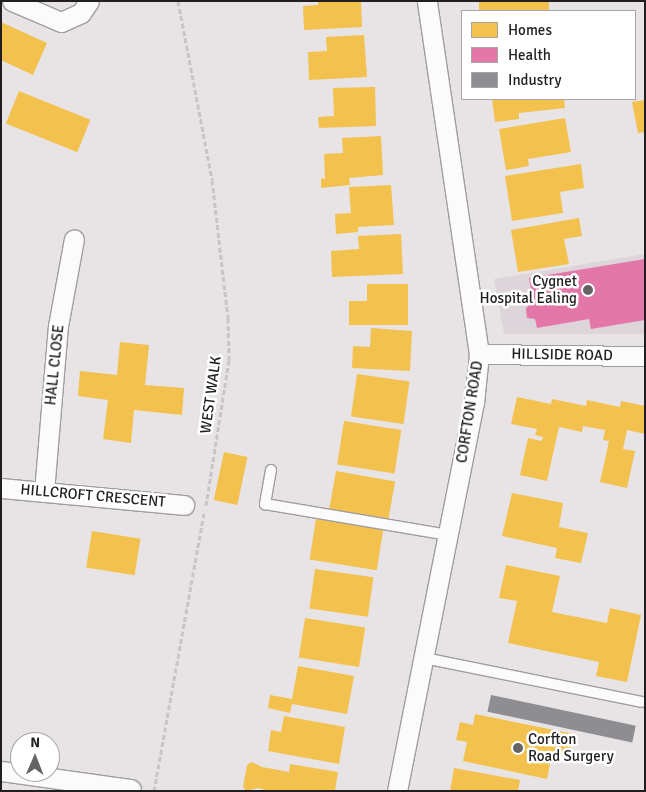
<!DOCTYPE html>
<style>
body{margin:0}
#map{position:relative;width:646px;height:792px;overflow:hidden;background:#e8e4e6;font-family:Signika,sans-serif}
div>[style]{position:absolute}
.built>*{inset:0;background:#ded5db}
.homes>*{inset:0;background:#f2c14e;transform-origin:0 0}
.health>*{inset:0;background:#e377a8}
.industry>*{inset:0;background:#8d8d92;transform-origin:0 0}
.path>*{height:3px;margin-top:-1.5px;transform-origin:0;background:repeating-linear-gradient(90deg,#c6c6c6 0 5px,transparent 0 7.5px)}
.roads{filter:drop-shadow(1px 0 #a09d9e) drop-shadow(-1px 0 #a09d9e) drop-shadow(0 1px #a09d9e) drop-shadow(0 -1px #a09d9e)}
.lane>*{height:10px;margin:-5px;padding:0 5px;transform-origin:5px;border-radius:5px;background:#fcfbfb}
.street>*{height:19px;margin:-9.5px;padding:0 9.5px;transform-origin:9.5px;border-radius:9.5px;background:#fcfbfb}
.dots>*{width:14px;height:14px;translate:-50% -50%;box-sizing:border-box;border:2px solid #fff;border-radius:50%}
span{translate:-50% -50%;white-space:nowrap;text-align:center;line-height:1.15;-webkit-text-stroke:5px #fff;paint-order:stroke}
.poi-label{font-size:15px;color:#201e20}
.right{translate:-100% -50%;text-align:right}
.left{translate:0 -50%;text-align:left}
.street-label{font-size:15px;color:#201e20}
.frame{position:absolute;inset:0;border:2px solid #201e20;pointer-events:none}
.legend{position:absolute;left:461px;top:10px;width:175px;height:90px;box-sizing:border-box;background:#fff;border:1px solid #a6a5a6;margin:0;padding:6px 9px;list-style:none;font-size:15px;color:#201e20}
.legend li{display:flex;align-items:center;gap:10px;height:25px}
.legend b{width:25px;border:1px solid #a6a5a6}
.north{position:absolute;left:10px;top:732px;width:50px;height:50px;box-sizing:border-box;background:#fff;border:1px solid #a6a5a6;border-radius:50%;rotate:1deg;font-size:14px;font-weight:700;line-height:20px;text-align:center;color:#201e20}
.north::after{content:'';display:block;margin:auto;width:18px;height:22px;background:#666365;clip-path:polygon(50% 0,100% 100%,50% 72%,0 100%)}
</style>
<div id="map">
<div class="built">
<div style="clip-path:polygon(645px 254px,645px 334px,504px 334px,494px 279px)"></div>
</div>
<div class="homes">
<div style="clip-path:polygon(318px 1px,361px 1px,362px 27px,304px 30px,303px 6px,318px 5px)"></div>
<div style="left:479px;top:1px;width:70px;height:10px"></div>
<div style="clip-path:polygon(1px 22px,47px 43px,33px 75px,1px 60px)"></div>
<div style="clip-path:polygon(364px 35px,367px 77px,309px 80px,308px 52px,327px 51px,326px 37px)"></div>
<div style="clip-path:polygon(375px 87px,376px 126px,319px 128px,318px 117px,334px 116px,333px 88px)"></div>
<div style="left:19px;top:91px;width:77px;height:35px;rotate:22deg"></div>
<div style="clip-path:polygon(492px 99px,564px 99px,565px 108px,519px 113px,519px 119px,495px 122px)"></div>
<div style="clip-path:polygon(645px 100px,645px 132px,638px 133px,632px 102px)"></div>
<div style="clip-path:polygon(565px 118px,571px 152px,528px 159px,529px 166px,506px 170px,499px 129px)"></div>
<div style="clip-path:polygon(381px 136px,383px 175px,349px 178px,350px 185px,321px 188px,321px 178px,325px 179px,324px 154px,343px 153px,342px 138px)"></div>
<div style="clip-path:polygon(581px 164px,584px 188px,560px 192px,563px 213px,512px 221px,505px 176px)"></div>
<div style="clip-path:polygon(391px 185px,394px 225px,358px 227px,358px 232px,336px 234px,335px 214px,351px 213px,349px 187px)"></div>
<div style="clip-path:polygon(579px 218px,582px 236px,564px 239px,569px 264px,518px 272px,511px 230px)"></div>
<div style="clip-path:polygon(401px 234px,403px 274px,332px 277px,331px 251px,359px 249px,358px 236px)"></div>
<div style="clip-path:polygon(367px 284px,408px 284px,408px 325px,349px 325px,349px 301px,367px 301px)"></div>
<div style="clip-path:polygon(371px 328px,412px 331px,410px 371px,352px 368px,353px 346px,370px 347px)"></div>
<div style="clip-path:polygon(120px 342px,149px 345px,145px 385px,184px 388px,182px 415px,134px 410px,131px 443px,103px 439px,108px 400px,78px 396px,80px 371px,117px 375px)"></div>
<div style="left:357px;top:374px;width:53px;height:43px;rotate:8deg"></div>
<div style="clip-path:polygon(517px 397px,551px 404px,552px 399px,586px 406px,587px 400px,620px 407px,621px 401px,645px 406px,645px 434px,627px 430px,623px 449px,635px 451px,627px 488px,600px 482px,609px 441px,603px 440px,605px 430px,583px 426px,582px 432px,559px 427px,547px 481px,520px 475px,528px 438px,542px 441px,543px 437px,535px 435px,537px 429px,511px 424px)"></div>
<div style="left:344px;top:421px;width:58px;height:44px;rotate:9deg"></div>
<div style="left:224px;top:452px;width:24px;height:49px;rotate:12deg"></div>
<div style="left:336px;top:471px;width:60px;height:41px;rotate:10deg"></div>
<div style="clip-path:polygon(512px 493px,563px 503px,559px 527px,588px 533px,581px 563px,555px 558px,557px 548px,502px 536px)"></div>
<div style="left:316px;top:519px;width:68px;height:41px;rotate:9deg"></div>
<div style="left:92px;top:531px;width:49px;height:37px;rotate:9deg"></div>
<div style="clip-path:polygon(506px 565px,560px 576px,552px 612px,607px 623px,610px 608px,641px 615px,627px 682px,596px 676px,599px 662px,508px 643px,517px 601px,499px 598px)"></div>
<div style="left:315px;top:569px;width:59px;height:40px;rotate:8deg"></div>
<div style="left:305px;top:618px;width:61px;height:40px;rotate:9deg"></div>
<div style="clip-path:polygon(298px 666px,354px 676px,347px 714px,292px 704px,290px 713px,268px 708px,270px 695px,292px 699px)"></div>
<div style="clip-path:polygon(475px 714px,574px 734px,569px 756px,552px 753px,547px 779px,463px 761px,467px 742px,456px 740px,460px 722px,473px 725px)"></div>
<div style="clip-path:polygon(284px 716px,345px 727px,339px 764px,268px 751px,271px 730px,281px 732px)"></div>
<div style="clip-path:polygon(252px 762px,262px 767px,289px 772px,290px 764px,338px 772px,335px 791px,269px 791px,258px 788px,246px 791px,243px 787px,247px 765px)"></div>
<div style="clip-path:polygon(454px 768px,520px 780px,518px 791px,450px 791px)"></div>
</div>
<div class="health">
<div style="clip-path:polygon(645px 259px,645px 320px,591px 329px,589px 319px,537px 328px,535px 319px,527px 318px,526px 308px,533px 302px,529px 278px)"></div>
</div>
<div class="industry">
<div style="left:491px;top:695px;width:148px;height:17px;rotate:12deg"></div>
</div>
<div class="path">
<div style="left:178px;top:1px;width:182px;rotate:79.2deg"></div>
<div style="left:212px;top:180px;width:139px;rotate:83.4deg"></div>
<div style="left:228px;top:318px;width:42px;rotate:88.6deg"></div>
<div style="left:229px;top:360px;width:147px;rotate:99deg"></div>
<div style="left:154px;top:791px;width:282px;rotate:-79.8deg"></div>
</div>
<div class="roads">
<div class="lane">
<div style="left:271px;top:470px;width:35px;rotate:100deg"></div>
<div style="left:265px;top:504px;width:186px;rotate:9.6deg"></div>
<div style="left:424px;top:658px;width:222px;rotate:11.4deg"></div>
</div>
<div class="street">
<div style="left:12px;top:1px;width:53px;rotate:23.2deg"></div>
<div style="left:61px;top:22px;width:22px;rotate:-24deg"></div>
<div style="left:81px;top:13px;width:14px;rotate:-56deg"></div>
<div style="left:479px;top:354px;width:166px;rotate:0.7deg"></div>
<div style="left:1px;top:488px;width:184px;rotate:5.3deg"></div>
<div style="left:44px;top:492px;width:167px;rotate:-85.2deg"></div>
<div style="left:58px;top:326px;width:88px;rotate:-79.6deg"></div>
<div style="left:1px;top:771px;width:131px;rotate:7.9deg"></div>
<div style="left:397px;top:791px;width:396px;rotate:-78.8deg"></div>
<div style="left:474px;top:403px;width:49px;rotate:-84.2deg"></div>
<div style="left:479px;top:354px;width:357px;rotate:-98.4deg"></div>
</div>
</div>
<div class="dots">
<div style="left:588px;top:290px;background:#666365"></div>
<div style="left:518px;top:748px;background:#666365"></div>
</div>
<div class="poi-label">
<span class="right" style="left:577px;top:290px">Cygnet<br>Hospital Ealing</span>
<span class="left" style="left:528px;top:748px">Corfton<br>Road Surgery</span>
</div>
<div class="street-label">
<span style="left:562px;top:355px;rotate:1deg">HILLSIDE ROAD</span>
<span style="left:55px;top:365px;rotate:-84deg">HALL CLOSE</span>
<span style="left:211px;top:395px;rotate:-82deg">WEST WALK</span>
<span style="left:470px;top:412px;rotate:-81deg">CORFTON ROAD</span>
<span style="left:93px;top:496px;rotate:5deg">HILLCROFT CRESCENT</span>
</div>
<div class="frame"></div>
<ul class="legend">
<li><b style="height:14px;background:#f2c14e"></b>Homes</li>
<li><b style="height:14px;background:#e377a8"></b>Health</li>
<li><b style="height:14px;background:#8d8d92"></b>Industry</li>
</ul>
<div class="north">N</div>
</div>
